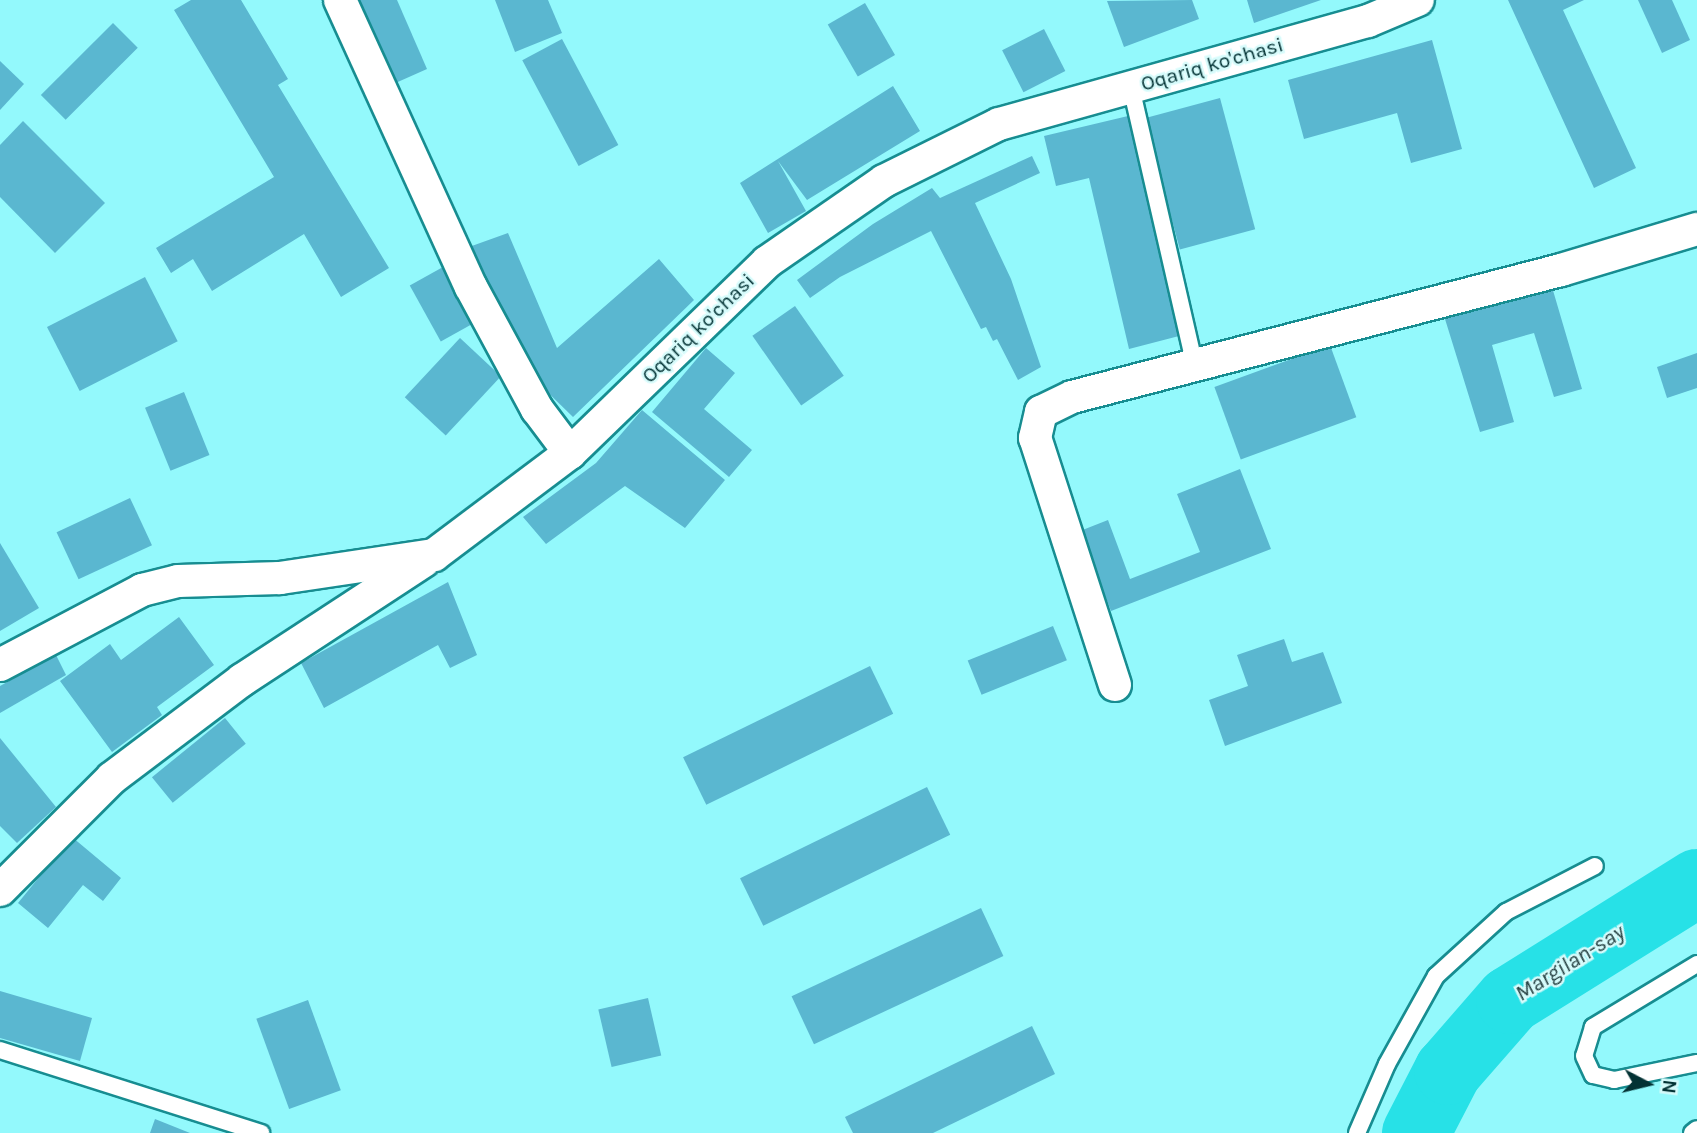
<!DOCTYPE html>
<style>
body{margin:0}
#map{position:relative;width:1697px;height:1133px;overflow:hidden;background:#93f9fc;font-family:Karla,sans-serif}
div>[style]{position:absolute}
.river>*{height:68px;margin:-34px;padding:0 34px;transform-origin:34px;border-radius:34px;background:#27e1e7}
.building>*{inset:0;background:#5ab7d0;transform-origin:0 0}
.roads{filter:drop-shadow(2px 0 #178d91) drop-shadow(-2px 0 #178d91) drop-shadow(0 2px #178d91) drop-shadow(0 -2px #178d91)}
.lane>*{height:16px;margin:-8px;padding:0 8px;transform-origin:8px;border-radius:8px;background:#fff}
.street>*{height:32px;margin:-16px;padding:0 16px;transform-origin:16px;border-radius:16px;background:#fff}
span{translate:-50% -50%;white-space:nowrap;text-align:center;line-height:1.15;-webkit-text-stroke:5px #d6fbfb;paint-order:stroke}
.street-label{font-size:21px;color:#033234}
.water-label{font-size:23px;color:#274243;font-style:italic}
.north{position:absolute;left:1613px;top:1049px;width:70px;height:70px;-webkit-text-stroke:5px #d6fbfb;paint-order:stroke;rotate:97deg;font-size:19px;font-weight:700;line-height:28px;text-align:center;color:#033234}
.north::after{content:'';display:block;margin:auto;width:24px;height:32px;background:#033234;clip-path:polygon(50% 0,100% 100%,50% 72%,0 100%)}
</style>
<div id="map">
<div class="river">
<div style="left:1416px;top:1133px;width:70px;rotate:-62.7deg"></div>
<div style="left:1448px;top:1071px;width:94px;rotate:-48.9deg"></div>
<div style="left:1510px;top:1000px;width:221px;rotate:-32deg"></div>
</div>
<div class="building">
<div style="clip-path:polygon(191px 0,241px 0,288px 79px,278px 85px,389px 268px,341px 297px,304px 234px,212px 291px,193px 259px,171px 273px,156px 248px,274px 177px,174px 10px)"></div>
<div style="clip-path:polygon(355px 0,397px 0,427px 69px,391px 85px)"></div>
<div style="clip-path:polygon(495px 0,548px 0,562px 33px,515px 52px)"></div>
<div style="clip-path:polygon(1192px 0,1199px 19px,1124px 47px,1107px 1px)"></div>
<div style="clip-path:polygon(1247px 0,1321px 0,1254px 23px)"></div>
<div style="clip-path:polygon(1508px 0,1584px 0,1563px 10px,1636px 168px,1594px 188px)"></div>
<div style="clip-path:polygon(1638px 0,1672px 0,1690px 40px,1662px 53px)"></div>
<div style="left:865px;top:3px;width:60px;height:43px;rotate:60deg"></div>
<div style="left:113px;top:23px;width:35px;height:102px;rotate:45deg"></div>
<div style="left:1044px;top:29px;width:47px;height:47px;rotate:63deg"></div>
<div style="left:562px;top:39px;width:120px;height:45px;rotate:62deg"></div>
<div style="clip-path:polygon(1432px 40px,1462px 149px,1411px 163px,1397px 113px,1304px 139px,1288px 80px)"></div>
<div style="clip-path:polygon(0 61px,24px 84px,0 110px)"></div>
<div style="clip-path:polygon(893px 86px,920px 131px,807px 200px,778px 161px,806px 211px,768px 233px,740px 183px)"></div>
<div style="left:1220px;top:98px;width:136px;height:78px;rotate:75deg"></div>
<div style="clip-path:polygon(1128px 116px,1179px 336px,1129px 349px,1089px 178px,1056px 186px,1044px 136px)"></div>
<div style="clip-path:polygon(23px 121px,105px 203px,55px 253px,0 197px,0 145px)"></div>
<div style="clip-path:polygon(1032px 156px,1040px 173px,975px 203px,1011px 279px,1041px 367px,1018px 380px,997px 339px,993px 341px,986px 327px,981px 329px,931px 231px,840px 277px,810px 298px,797px 280px,873px 224px,932px 188px,940px 198px)"></div>
<div style="clip-path:polygon(508px 233px,557px 348px,659px 259px,694px 300px,573px 417px,532px 377px,469px 247px)"></div>
<div style="left:443px;top:267px;width:64px;height:38px;rotate:61deg"></div>
<div style="left:145px;top:277px;width:72px;height:110px;rotate:63deg"></div>
<div style="clip-path:polygon(1552px 287px,1582px 389px,1554px 397px,1534px 333px,1492px 345px,1514px 422px,1480px 432px,1445px 319px)"></div>
<div style="left:795px;top:306px;width:85px;height:52px;rotate:55deg"></div>
<div style="left:460px;top:338px;width:56px;height:81px;rotate:43deg"></div>
<div style="left:1330px;top:345px;width:77px;height:123px;rotate:70deg"></div>
<div style="clip-path:polygon(706px 348px,735px 373px,704px 409px,752px 450px,729px 477px,652px 412px)"></div>
<div style="clip-path:polygon(1697px 353px,1697px 388px,1667px 398px,1657px 367px)"></div>
<div style="left:184px;top:392px;width:68px;height:42px;rotate:68deg"></div>
<div style="clip-path:polygon(642px 410px,725px 480px,685px 528px,625px 486px,546px 544px,523px 517px,596px 463px)"></div>
<div style="clip-path:polygon(1240px 469px,1271px 549px,1111px 611px,1080px 531px,1108px 520px,1130px 579px,1200px 552px,1177px 494px)"></div>
<div style="left:130px;top:498px;width:52px;height:81px;rotate:65deg"></div>
<div style="clip-path:polygon(0 543px,39px 608px,0 631px)"></div>
<div style="clip-path:polygon(448px 582px,477px 655px,450px 668px,438px 645px,324px 708px,301px 663px)"></div>
<div style="clip-path:polygon(179px 617px,214px 665px,157px 707px,162px 715px,112px 752px,60px 681px,110px 644px,121px 660px)"></div>
<div style="left:1053px;top:626px;width:37px;height:92px;rotate:68deg"></div>
<div style="clip-path:polygon(1284px 639px,1292px 662px,1323px 652px,1342px 703px,1225px 746px,1209px 700px,1248px 686px,1237px 655px)"></div>
<div style="clip-path:polygon(56px 655px,66px 675px,0 713px,0 686px)"></div>
<div style="left:870px;top:666px;width:53px;height:208px;rotate:64deg"></div>
<div style="left:225px;top:718px;width:33px;height:94px;rotate:51deg"></div>
<div style="clip-path:polygon(0 738px,56px 807px,17px 843px,0 826px)"></div>
<div style="left:927px;top:787px;width:53px;height:208px;rotate:64deg"></div>
<div style="clip-path:polygon(72px 837px,121px 878px,103px 901px,83px 885px,48px 928px,18px 903px)"></div>
<div style="left:981px;top:908px;width:53px;height:209px;rotate:65deg"></div>
<div style="clip-path:polygon(0 991px,92px 1018px,80px 1061px,0 1038px)"></div>
<div style="left:648px;top:998px;width:59px;height:51px;rotate:77deg"></div>
<div style="left:308px;top:1000px;width:96px;height:55px;rotate:70deg"></div>
<div style="clip-path:polygon(1032px 1026px,1055px 1074px,933px 1133px,853px 1133px,845px 1117px)"></div>
<div style="clip-path:polygon(155px 1119px,190px 1133px,150px 1133px)"></div>
</div>
<div class="roads">
<div class="lane">
<div style="left:1131px;top:87px;width:286px;rotate:77.1deg"></div>
<div style="left:1697px;top:964px;width:122px;rotate:148.8deg"></div>
<div style="left:1593px;top:1027px;width:30px;rotate:107deg"></div>
<div style="left:1584px;top:1056px;width:21px;rotate:65deg"></div>
<div style="left:1593px;top:1075px;width:22px;rotate:13deg"></div>
<div style="left:1614px;top:1080px;width:85px;rotate:-11.6deg"></div>
<div style="left:0;top:1050px;width:274px;rotate:17.6deg"></div>
<div style="left:1357px;top:1133px;width:75px;rotate:-66.5deg"></div>
<div style="left:1387px;top:1064px;width:101px;rotate:-60.9deg"></div>
<div style="left:1436px;top:976px;width:95px;rotate:-42.4deg"></div>
<div style="left:1506px;top:912px;width:100px;rotate:-27.3deg"></div>
<div style="left:1692px;top:1133px;width:6px;rotate:-39deg"></div>
</div>
<div class="street">
<div style="left:340px;top:0;width:315px;rotate:65.5deg"></div>
<div style="left:471px;top:287px;width:139px;rotate:61.6deg"></div>
<div style="left:537px;top:409px;width:55px;rotate:53.1deg"></div>
<div style="left:0;top:665px;width:161px;rotate:-27.8deg"></div>
<div style="left:142px;top:590px;width:37px;rotate:-14deg"></div>
<div style="left:178px;top:581px;width:102px;rotate:-1.7deg"></div>
<div style="left:280px;top:578px;width:156px;rotate:-8.5deg"></div>
<div style="left:434px;top:555px;width:170px;rotate:-36.9deg"></div>
<div style="left:570px;top:453px;width:274px;rotate:-44.1deg"></div>
<div style="left:767px;top:262px;width:142px;rotate:-34.7deg"></div>
<div style="left:884px;top:181px;width:128px;rotate:-26.4deg"></div>
<div style="left:999px;top:124px;width:383px;rotate:-15.6deg"></div>
<div style="left:1368px;top:21px;width:54px;rotate:-22.8deg"></div>
<div style="left:1115px;top:685px;width:260px;rotate:-107.9deg"></div>
<div style="left:1035px;top:438px;width:27px;rotate:-77deg"></div>
<div style="left:1041px;top:412px;width:34px;rotate:-26deg"></div>
<div style="left:1072px;top:397px;width:505px;rotate:-14.56deg"></div>
<div style="left:1561px;top:270px;width:142px;rotate:-16.8deg"></div>
<div style="left:0;top:890px;width:158px;rotate:-45deg"></div>
<div style="left:112px;top:778px;width:163px;rotate:-37deg"></div>
<div style="left:242px;top:680px;width:217px;rotate:-33.2deg"></div>
</div>
</div>
<div class="street-label">
<span style="left:1212px;top:64px;rotate:-16deg">Oqariq ko'chasi</span>
<span style="left:698px;top:328px;rotate:-44deg">Oqariq ko'chasi</span>
</div>
<div class="water-label">
<span style="left:1570px;top:963px;rotate:-32deg">Margilan-say</span>
</div>
<div class="north">N</div>
</div>
